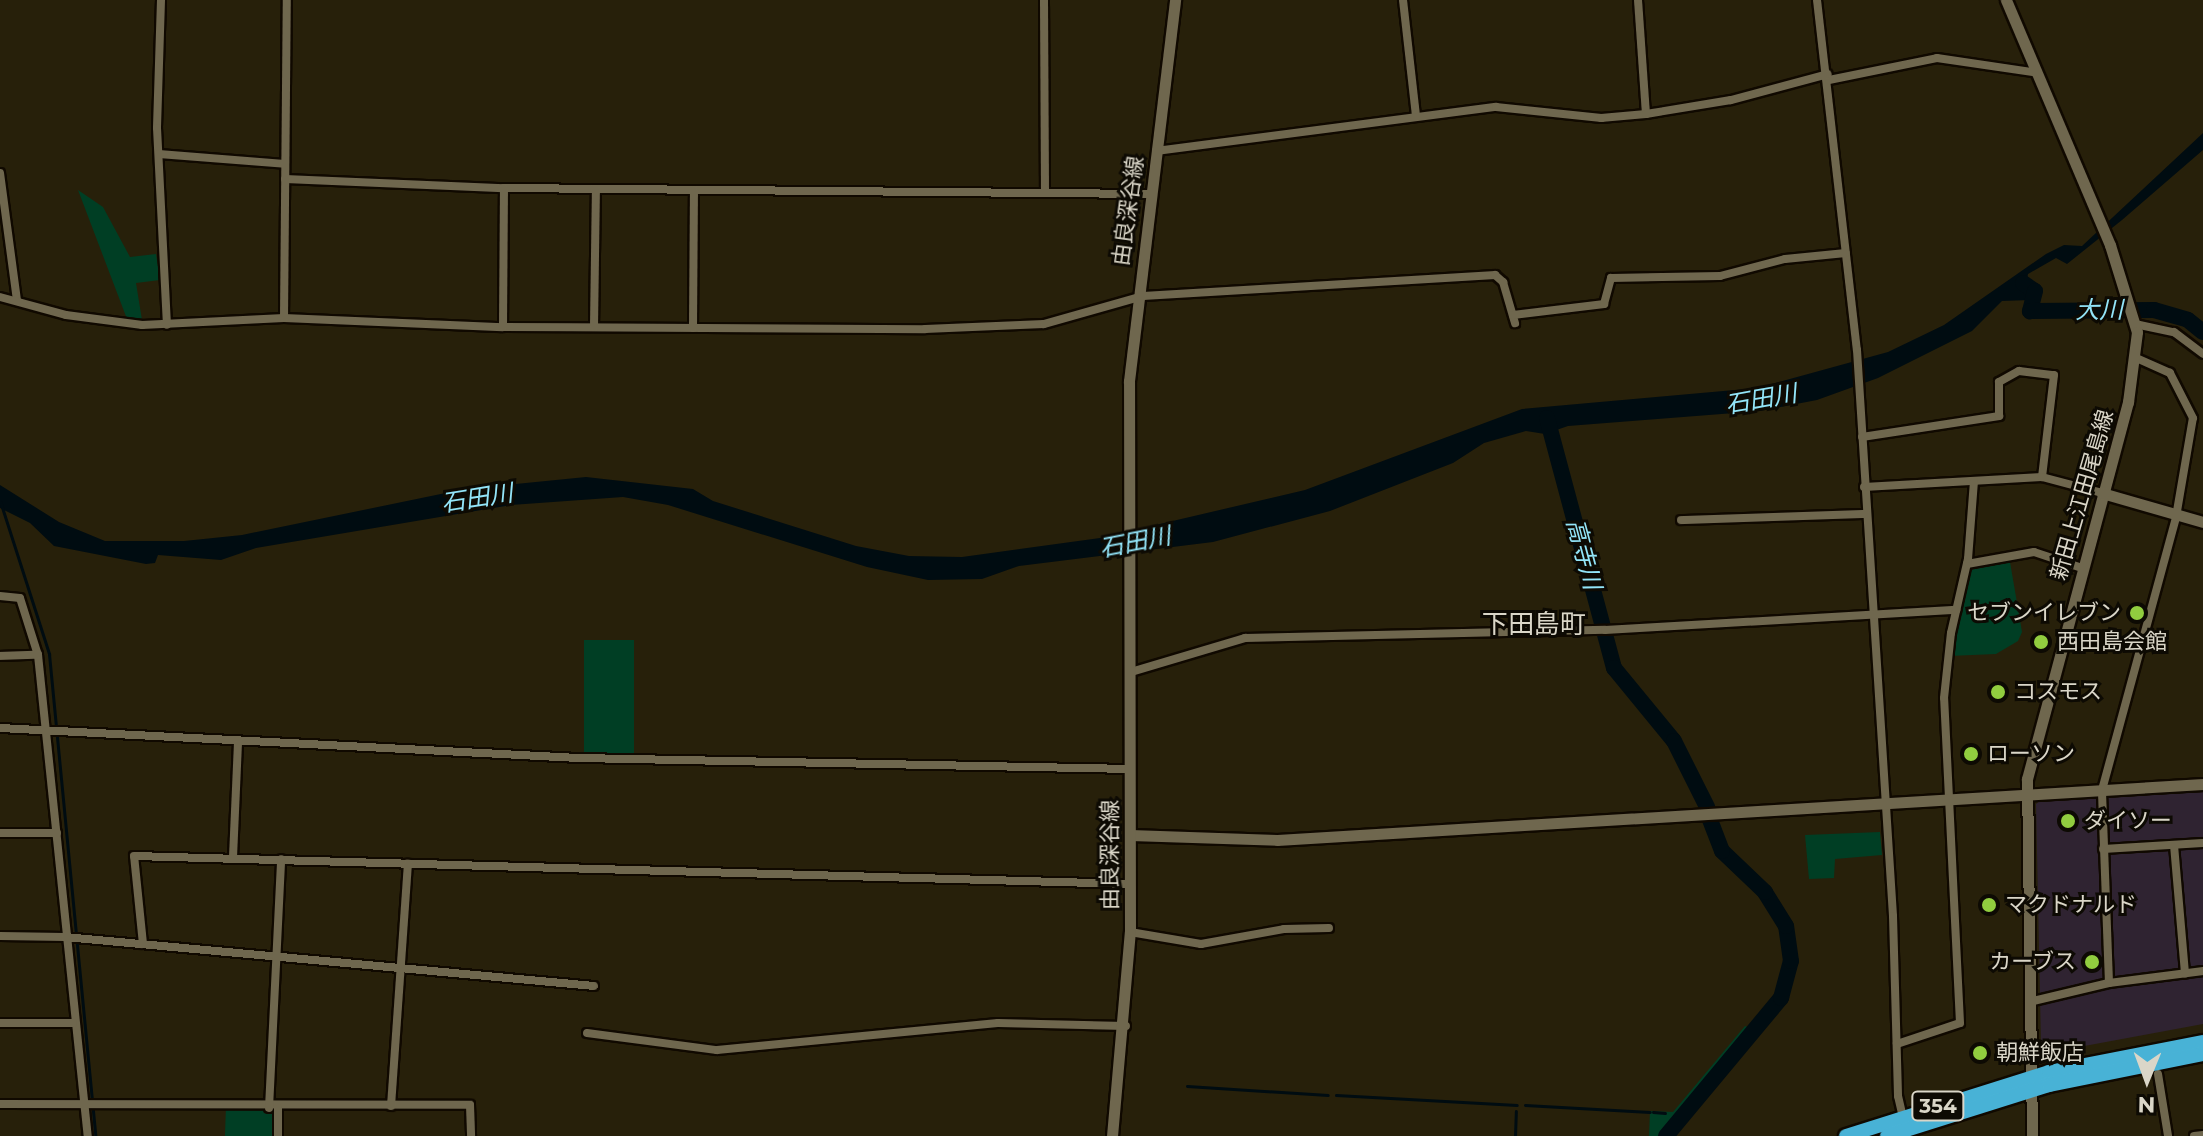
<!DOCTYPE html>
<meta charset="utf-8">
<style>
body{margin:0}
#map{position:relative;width:2203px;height:1136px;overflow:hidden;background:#27200a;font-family:Montserrat,"Noto Sans JP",sans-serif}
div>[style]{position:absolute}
.commercial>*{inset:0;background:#2f2331}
.green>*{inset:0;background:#003e24;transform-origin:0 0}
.water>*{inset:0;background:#000c11}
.stream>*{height:3px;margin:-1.5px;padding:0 1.5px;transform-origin:1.5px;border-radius:1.5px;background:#000c11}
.river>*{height:16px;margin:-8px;padding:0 8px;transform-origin:8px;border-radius:8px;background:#000c11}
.roads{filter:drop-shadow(2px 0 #100900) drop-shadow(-2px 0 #100900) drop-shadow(0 2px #100900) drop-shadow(0 -2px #100900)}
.street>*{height:8px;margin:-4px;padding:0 4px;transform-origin:4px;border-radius:4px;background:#6f674e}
.secondary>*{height:11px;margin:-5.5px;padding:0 5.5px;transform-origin:5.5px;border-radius:5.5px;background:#6f674e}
.highway>*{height:14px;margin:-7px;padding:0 7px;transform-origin:7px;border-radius:7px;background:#48b2d6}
.dots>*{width:22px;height:22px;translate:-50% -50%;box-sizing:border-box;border:4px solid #0d0a03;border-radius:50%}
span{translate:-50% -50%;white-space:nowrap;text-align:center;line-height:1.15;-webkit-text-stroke:6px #0d0a03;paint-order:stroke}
.shield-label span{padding:2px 6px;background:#0d0a03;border:2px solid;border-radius:6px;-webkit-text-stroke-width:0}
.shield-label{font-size:20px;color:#dad6c8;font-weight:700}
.street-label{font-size:22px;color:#dad6c8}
.poi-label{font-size:22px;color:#dad6c8}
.right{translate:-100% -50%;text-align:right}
.left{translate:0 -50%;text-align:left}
.water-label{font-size:24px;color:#93e5f9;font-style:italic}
.quarter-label{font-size:26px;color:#dad6c8}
.north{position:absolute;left:2107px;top:1040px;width:80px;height:80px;-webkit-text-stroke:6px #0d0a03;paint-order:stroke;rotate:181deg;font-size:22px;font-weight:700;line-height:32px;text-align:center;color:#dad6c8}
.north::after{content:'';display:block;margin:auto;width:28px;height:36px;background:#dad6c8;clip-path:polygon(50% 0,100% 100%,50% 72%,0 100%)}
</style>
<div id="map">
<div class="commercial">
<div style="clip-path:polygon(2203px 790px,2203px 1024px,2052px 1052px,2041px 1044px,2036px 804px,2041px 800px)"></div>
</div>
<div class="green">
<div style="clip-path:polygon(78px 190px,103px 207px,130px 257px,156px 254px,160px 280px,136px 283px,142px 320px,127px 319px)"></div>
<div style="clip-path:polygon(2010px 562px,2022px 632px,2018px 641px,1996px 654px,1949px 656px,1970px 570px)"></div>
<div style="left:584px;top:640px;width:50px;height:113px"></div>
<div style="clip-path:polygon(1880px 832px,1882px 855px,1835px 859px,1834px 878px,1809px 879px,1805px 835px)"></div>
<div style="clip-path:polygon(1745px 1026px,1750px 1028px,1661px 1136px,1649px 1136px,1650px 1111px,1673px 1112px)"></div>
<div style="left:226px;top:1106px;width:52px;height:30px;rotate:2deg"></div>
</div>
<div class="water">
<div style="clip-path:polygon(2203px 133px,2203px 150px,2122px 220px,2067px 264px,2056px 258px,2028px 274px,2027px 280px,2043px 288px,2031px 300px,2002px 301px,1972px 331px,1878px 378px,1817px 400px,1760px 411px,1568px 426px,1545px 434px,1526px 431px,1484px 443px,1453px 463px,1330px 511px,1213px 542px,1019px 566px,982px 579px,928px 580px,867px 567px,668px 505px,623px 497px,511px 505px,256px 548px,221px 560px,158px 555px,155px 563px,146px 564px,54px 546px,30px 523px,0 508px,0 485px,59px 522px,105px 541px,184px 541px,242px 535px,465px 489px,586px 477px,693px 489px,713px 501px,856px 546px,909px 556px,962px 557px,1100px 538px,1305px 490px,1522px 409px,1757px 388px,1888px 352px,1944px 325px,2046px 254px,2064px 245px,2082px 246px)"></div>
</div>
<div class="stream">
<div style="left:0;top:501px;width:161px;rotate:72.2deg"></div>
<div style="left:49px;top:654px;width:484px;rotate:84.5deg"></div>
<div style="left:1187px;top:1086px;width:141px;rotate:3.7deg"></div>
<div style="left:1336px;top:1095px;width:181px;rotate:3.2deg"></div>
<div style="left:1525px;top:1105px;width:125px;rotate:3.2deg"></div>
<div style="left:1653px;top:1112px;width:12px;rotate:5deg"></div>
<div style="left:1515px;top:1136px;width:25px;rotate:-88deg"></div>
</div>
<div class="river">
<div style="left:2023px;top:283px;width:14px;rotate:34deg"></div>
<div style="left:2035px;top:291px;width:21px;rotate:104deg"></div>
<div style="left:2030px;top:311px;width:124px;rotate:-0.5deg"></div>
<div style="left:2154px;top:310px;width:35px;rotate:16deg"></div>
<div style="left:2188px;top:320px;width:19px;rotate:39deg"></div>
<div style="left:1547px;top:418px;width:259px;rotate:75deg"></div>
<div style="left:1614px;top:668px;width:94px;rotate:50.6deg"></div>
<div style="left:1674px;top:741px;width:74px;rotate:63.4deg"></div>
<div style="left:1666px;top:1136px;width:180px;rotate:-50.2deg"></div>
<div style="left:1781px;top:998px;width:38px;rotate:-75deg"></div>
<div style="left:1791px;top:961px;width:35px;rotate:-98deg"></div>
<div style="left:1786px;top:926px;width:40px;rotate:-122deg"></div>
<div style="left:1765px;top:892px;width:59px;rotate:-136.4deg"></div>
<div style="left:1722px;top:851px;width:34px;rotate:-111deg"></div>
</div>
<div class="roads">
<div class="street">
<div style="left:161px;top:0;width:128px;rotate:91.8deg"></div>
<div style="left:157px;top:128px;width:197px;rotate:87.1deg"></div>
<div style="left:1044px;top:0;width:193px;rotate:89.7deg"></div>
<div style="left:1403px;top:0;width:117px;rotate:83.6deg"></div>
<div style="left:1638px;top:0;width:114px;rotate:86deg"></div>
<div style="left:1817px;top:0;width:352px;rotate:83.5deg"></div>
<div style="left:1857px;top:350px;width:567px;rotate:86.36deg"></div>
<div style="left:1893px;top:916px;width:180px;rotate:88.4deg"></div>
<div style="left:1898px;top:1096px;width:22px;rotate:77deg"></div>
<div style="left:1829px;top:80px;width:110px;rotate:-11.5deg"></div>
<div style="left:1937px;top:58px;width:102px;rotate:8.4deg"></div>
<div style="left:1156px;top:151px;width:343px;rotate:-7.4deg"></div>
<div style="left:1496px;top:107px;width:106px;rotate:6deg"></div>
<div style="left:1601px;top:118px;width:45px;rotate:-5.1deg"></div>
<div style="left:1646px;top:114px;width:86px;rotate:-9.4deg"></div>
<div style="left:1731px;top:100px;width:100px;rotate:-15deg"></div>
<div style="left:159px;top:154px;width:126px;rotate:4.5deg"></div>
<div style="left:0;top:173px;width:128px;rotate:82.4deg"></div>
<div style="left:285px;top:179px;width:219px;rotate:2.4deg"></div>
<div style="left:504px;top:188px;width:646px;rotate:0.53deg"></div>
<div style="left:0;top:297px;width:68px;rotate:15.3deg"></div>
<div style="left:66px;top:315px;width:77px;rotate:7.5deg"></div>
<div style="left:142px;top:325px;width:142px;rotate:-2.8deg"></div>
<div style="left:284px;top:318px;width:219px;rotate:2.4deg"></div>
<div style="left:503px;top:327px;width:422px;rotate:0.3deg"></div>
<div style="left:925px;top:329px;width:119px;rotate:-2.4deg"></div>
<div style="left:1044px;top:324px;width:103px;rotate:-15.8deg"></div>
<div style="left:1143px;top:296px;width:353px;rotate:-3.4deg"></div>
<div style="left:1495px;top:275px;width:11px;rotate:41deg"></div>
<div style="left:1503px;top:282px;width:43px;rotate:73.7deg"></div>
<div style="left:1513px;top:315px;width:92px;rotate:-6.9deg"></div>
<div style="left:1604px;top:304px;width:27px;rotate:-75deg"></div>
<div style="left:1611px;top:278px;width:109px;rotate:-1.1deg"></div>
<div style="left:1720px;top:276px;width:67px;rotate:-14.7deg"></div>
<div style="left:1785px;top:259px;width:61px;rotate:-5.6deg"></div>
<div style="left:284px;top:318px;width:318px;rotate:-89.5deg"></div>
<div style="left:2135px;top:324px;width:40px;rotate:12deg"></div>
<div style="left:2174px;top:332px;width:36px;rotate:37deg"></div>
<div style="left:503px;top:327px;width:139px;rotate:-89.6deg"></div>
<div style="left:594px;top:327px;width:138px;rotate:-89.2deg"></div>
<div style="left:693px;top:328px;width:138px;rotate:-89.6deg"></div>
<div style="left:1862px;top:437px;width:139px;rotate:-8.7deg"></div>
<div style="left:1999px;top:416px;width:34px;rotate:-90deg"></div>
<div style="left:1999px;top:382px;width:23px;rotate:-29deg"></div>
<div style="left:2019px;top:371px;width:35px;rotate:7deg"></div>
<div style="left:2054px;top:375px;width:103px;rotate:96.7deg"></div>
<div style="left:1864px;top:487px;width:178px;rotate:-3.2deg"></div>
<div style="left:2042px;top:477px;width:62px;rotate:14.9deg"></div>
<div style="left:1681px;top:520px;width:185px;rotate:-1.9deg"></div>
<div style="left:1967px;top:564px;width:68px;rotate:-10.2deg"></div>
<div style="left:2034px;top:552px;width:51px;rotate:18.4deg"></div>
<div style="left:0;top:596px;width:20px;rotate:6deg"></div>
<div style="left:20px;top:598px;width:60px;rotate:72.5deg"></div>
<div style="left:38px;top:655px;width:484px;rotate:84.1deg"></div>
<div style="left:0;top:656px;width:38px;rotate:-2deg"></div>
<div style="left:1131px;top:672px;width:119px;rotate:-16.6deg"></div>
<div style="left:1245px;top:638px;width:360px;rotate:-1.3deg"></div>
<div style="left:1605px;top:630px;width:352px;rotate:-3.3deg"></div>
<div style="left:0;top:728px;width:580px;rotate:2.97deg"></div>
<div style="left:579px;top:758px;width:551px;rotate:1.14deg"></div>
<div style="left:0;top:833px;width:57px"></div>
<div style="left:2174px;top:845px;width:129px;rotate:85.1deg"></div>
<div style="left:2103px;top:849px;width:100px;rotate:-3.4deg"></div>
<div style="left:233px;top:857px;width:113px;rotate:-87.5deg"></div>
<div style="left:1130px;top:932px;width:72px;rotate:9.6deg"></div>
<div style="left:1201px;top:944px;width:84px;rotate:-10.2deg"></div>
<div style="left:1284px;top:929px;width:45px;rotate:-1.3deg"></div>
<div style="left:0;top:936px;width:65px;rotate:0.9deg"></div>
<div style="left:65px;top:937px;width:531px;rotate:5.29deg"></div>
<div style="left:143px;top:944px;width:88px;rotate:-95.8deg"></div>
<div style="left:134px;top:856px;width:996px;rotate:1.61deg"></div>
<div style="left:2109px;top:983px;width:193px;rotate:-92.1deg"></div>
<div style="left:2102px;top:790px;width:283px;rotate:-74.8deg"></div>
<div style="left:2176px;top:517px;width:100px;rotate:-80.3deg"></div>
<div style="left:2193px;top:418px;width:51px;rotate:-117.1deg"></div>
<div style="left:2170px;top:373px;width:36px;rotate:-156deg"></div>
<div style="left:2029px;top:1002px;width:82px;rotate:-13.4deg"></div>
<div style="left:2109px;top:983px;width:95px;rotate:-7.3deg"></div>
<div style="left:0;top:1023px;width:73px"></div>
<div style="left:587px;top:1033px;width:131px;rotate:7.5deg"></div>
<div style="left:717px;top:1050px;width:282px;rotate:-5.5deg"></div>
<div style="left:998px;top:1023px;width:128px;rotate:1.3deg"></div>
<div style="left:1897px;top:1044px;width:66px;rotate:-18.4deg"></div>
<div style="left:1960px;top:1023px;width:325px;rotate:-92.8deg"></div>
<div style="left:1944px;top:698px;width:65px;rotate:-83.9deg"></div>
<div style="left:1951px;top:633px;width:76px;rotate:-77.1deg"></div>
<div style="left:1968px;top:559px;width:78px;rotate:-85.6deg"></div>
<div style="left:2158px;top:1074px;width:63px;rotate:80.8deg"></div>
<div style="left:0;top:1104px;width:470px;rotate:0.1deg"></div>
<div style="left:470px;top:1105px;width:31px;rotate:88deg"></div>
<div style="left:391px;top:1106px;width:243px;rotate:-86deg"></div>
<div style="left:269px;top:1108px;width:249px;rotate:-87.2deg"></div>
<div style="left:278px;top:1108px;width:28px;rotate:90deg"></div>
<div style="left:2194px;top:1136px;width:9px;rotate:-6deg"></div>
</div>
<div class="secondary">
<div style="left:2006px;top:0;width:266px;rotate:67deg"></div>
<div style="left:2110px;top:245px;width:91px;rotate:72.8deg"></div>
<div style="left:2137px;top:332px;width:71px;rotate:97.3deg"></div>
<div style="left:2128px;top:402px;width:390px;rotate:105deg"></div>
<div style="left:2027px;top:779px;width:357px;rotate:89.2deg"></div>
<div style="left:2102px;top:493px;width:105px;rotate:16deg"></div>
<div style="left:1130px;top:835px;width:147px;rotate:1.9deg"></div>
<div style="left:1277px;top:840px;width:928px;rotate:-3.46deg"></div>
<div style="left:1112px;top:1136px;width:205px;rotate:-85deg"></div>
<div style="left:1130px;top:932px;width:551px;rotate:-90.1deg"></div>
<div style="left:1129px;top:381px;width:384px;rotate:-83.1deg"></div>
</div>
<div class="highway">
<div style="left:1846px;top:1136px;width:213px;rotate:-17.5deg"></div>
<div style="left:2049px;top:1072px;width:157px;rotate:-11deg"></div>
<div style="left:1887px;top:1136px;width:170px;rotate:-17.5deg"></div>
<div style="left:2049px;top:1085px;width:157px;rotate:-11.4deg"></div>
</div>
</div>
<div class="dots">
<div style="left:2137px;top:613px;background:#91cd3f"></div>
<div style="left:2041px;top:642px;background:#91cd3f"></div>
<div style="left:1998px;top:692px;background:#91cd3f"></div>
<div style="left:1971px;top:754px;background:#91cd3f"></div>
<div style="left:2068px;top:821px;background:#91cd3f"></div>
<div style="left:1989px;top:905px;background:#91cd3f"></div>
<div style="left:2092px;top:962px;background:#91cd3f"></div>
<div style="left:1980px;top:1053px;background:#91cd3f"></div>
</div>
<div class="shield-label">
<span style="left:1938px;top:1106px">354</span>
</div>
<div class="street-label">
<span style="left:1128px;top:211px;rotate:-82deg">由良深谷線</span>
<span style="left:2082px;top:495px;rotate:-74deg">新田上江田尾島線</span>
<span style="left:1110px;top:855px;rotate:-90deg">由良深谷線</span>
</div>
<div class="poi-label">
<span class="right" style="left:2121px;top:613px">セブンイレブン</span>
<span class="left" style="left:2057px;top:642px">西田島会館</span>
<span class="left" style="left:2014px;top:692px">コスモス</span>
<span class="left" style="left:1987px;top:754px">ローソン</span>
<span class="left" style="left:2084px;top:821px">ダイソー</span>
<span class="left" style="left:2005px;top:905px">マクドナルド</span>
<span class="right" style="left:2076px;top:962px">カーブス</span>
<span class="left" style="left:1996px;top:1053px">朝鮮飯店</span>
</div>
<div class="water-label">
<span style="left:2099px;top:310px;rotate:-1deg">大川</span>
<span style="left:1761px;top:399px;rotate:-10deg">石田川</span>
<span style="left:477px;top:498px;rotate:-9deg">石田川</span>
<span style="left:1135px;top:542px;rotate:-11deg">石田川</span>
<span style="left:1584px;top:554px;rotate:75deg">高寺川</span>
</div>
<div class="quarter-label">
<span style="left:1534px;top:625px">下田島町</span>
</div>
<div class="north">N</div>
</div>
